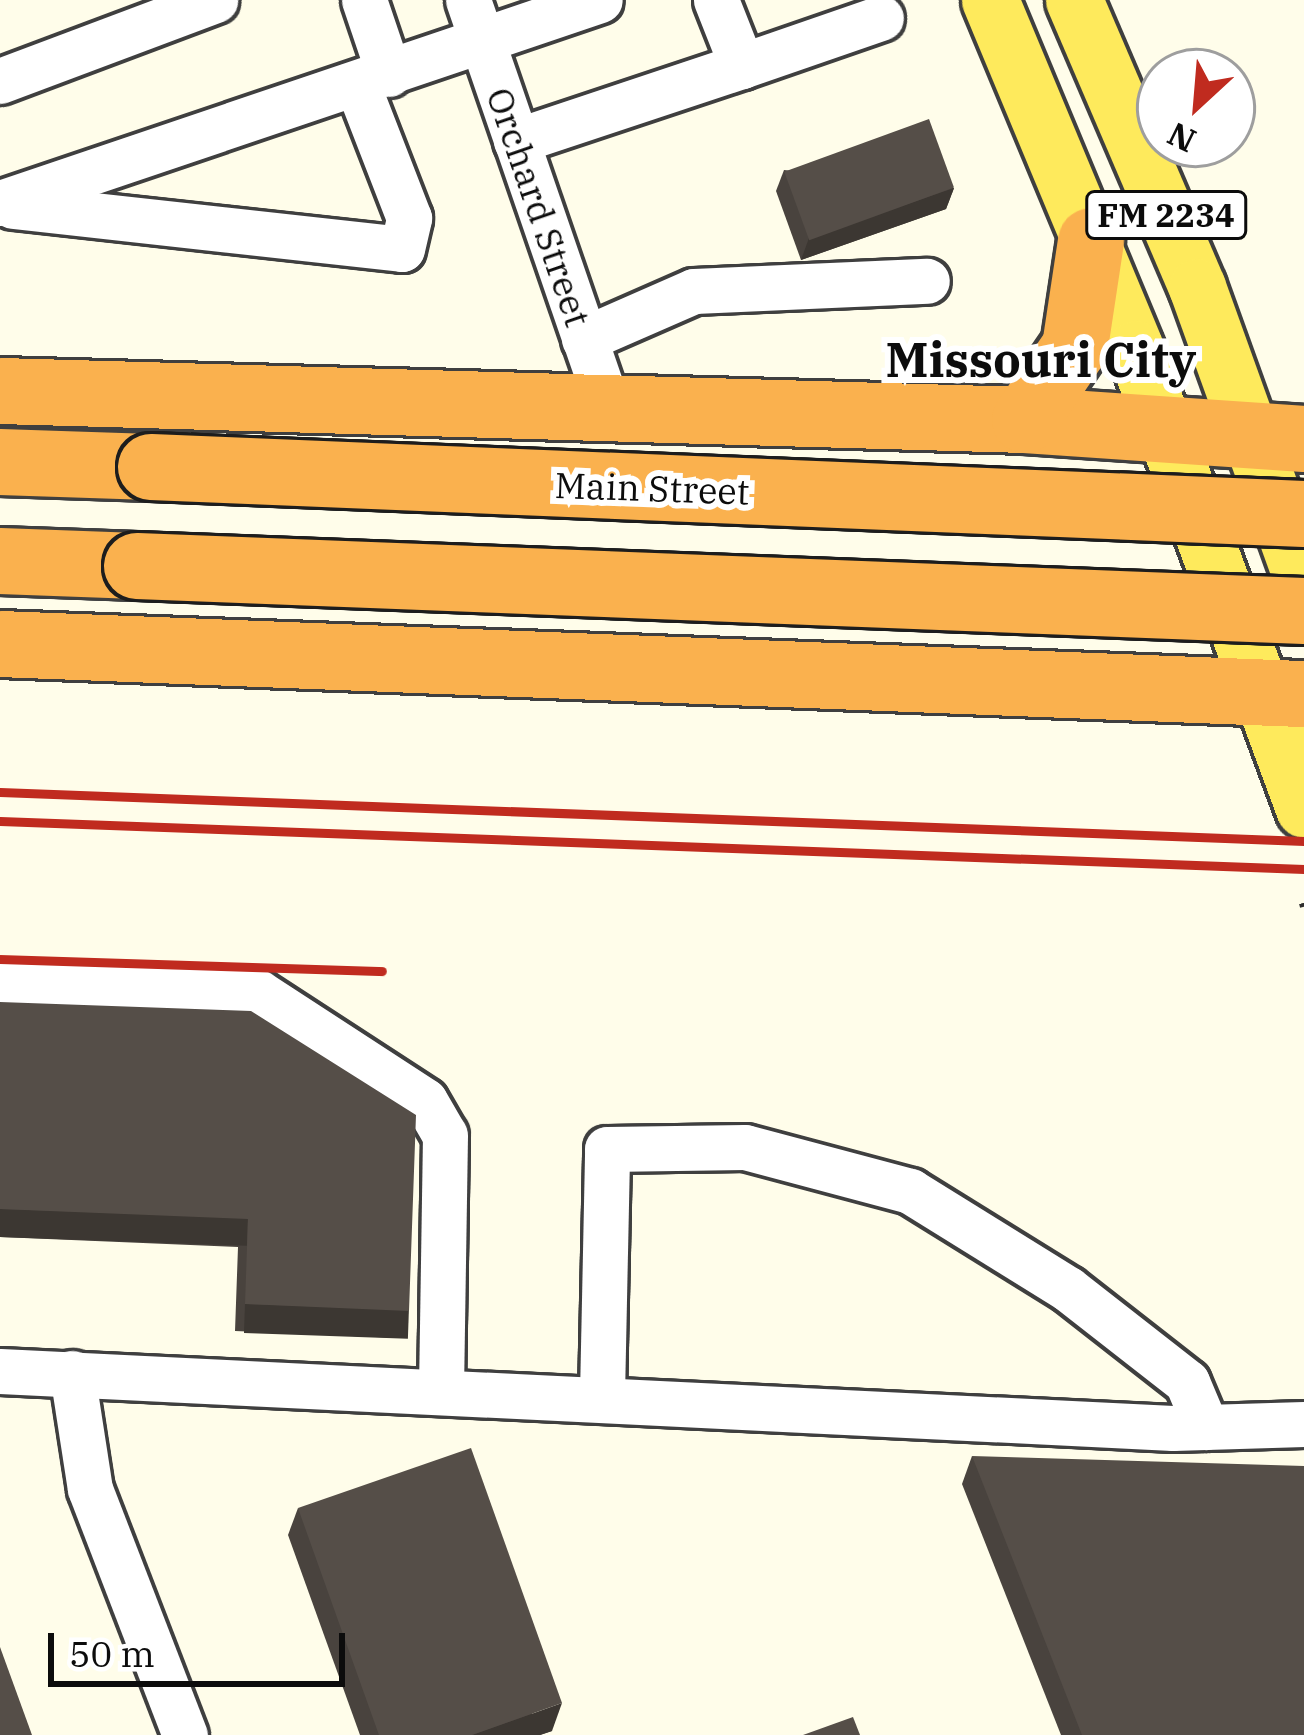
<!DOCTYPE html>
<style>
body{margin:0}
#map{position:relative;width:1304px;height:1735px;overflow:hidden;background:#fffdea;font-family:"IBM Plex Serif",serif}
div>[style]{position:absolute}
.path>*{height:8px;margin-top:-4px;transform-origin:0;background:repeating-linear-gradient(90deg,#2e2e2e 0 12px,transparent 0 18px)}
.roads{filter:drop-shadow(3px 0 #3f3f3f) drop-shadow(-3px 0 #3f3f3f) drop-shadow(0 3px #3f3f3f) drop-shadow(0 -3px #3f3f3f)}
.minor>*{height:45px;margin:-22.5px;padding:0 22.5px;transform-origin:22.5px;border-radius:22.5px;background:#fff}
.major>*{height:57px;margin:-28.5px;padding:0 28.5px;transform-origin:28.5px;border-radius:28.5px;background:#feea5c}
.highway>*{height:66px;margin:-33px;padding:0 33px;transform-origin:33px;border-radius:33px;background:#fab14e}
.rail>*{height:9px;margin:-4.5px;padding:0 4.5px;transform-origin:4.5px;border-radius:4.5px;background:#c02b1f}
.bridges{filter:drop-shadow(3px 0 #1d1d1d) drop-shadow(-3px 0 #1d1d1d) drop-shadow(0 3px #1d1d1d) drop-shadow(0 -3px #1d1d1d)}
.highway-bridge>*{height:66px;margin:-33px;padding:0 33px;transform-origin:33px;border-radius:33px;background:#fab14e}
.wall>*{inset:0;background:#49433e}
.shaded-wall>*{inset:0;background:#3c3732;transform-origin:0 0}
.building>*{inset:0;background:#554e48;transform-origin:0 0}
span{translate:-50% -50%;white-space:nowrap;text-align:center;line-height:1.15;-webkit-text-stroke:12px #fff;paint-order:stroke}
.shield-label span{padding:3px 9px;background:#fff;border:3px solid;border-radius:9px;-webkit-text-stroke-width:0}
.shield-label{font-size:33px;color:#0c0c0c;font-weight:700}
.street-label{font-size:36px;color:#0c0c0c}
.district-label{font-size:48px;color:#0c0c0c;font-weight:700}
.north{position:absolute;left:1136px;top:48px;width:120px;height:120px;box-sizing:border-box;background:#fff;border:3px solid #9e9e9e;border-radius:50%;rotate:206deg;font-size:33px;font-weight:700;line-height:48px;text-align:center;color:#0c0c0c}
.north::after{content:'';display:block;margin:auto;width:42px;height:54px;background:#c02b1f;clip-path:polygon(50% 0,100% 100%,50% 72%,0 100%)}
.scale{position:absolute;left:48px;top:1633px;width:297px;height:54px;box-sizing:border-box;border:6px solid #0c0c0c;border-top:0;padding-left:15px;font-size:36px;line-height:42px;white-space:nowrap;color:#0c0c0c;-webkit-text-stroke:9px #fff;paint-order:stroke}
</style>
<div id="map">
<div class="path">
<div style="left:1303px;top:903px;width:4px;rotate:76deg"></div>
</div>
<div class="roads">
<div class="minor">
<div style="left:364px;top:0;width:78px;rotate:71.3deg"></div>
<div style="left:468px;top:0;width:437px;rotate:71deg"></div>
<div style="left:742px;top:66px;width:147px;rotate:-19.1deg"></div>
<div style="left:0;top:81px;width:230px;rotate:-20.6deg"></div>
<div style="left:516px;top:141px;width:238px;rotate:-18.4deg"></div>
<div style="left:742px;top:66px;width:71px;rotate:-111.5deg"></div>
<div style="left:0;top:203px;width:633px;rotate:-18.69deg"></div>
<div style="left:13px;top:206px;width:391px;rotate:6.3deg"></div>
<div style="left:402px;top:249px;width:32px;rotate:-77deg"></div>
<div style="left:409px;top:218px;width:144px;rotate:-111.2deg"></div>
<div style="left:584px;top:339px;width:120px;rotate:-23.6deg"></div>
<div style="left:694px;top:291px;width:233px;rotate:-2.5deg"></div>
<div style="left:0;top:982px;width:258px;rotate:2.2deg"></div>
<div style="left:258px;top:992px;width:199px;rotate:33.1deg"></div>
<div style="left:425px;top:1101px;width:39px;rotate:60deg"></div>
<div style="left:445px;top:1135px;width:250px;rotate:90.9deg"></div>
<div style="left:0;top:1371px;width:1174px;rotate:2.78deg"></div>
<div style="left:1173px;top:1428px;width:131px;rotate:-1.7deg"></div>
<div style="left:72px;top:1373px;width:117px;rotate:81.2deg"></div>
<div style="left:90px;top:1489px;width:264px;rotate:68.9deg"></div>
<div style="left:602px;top:1395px;width:246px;rotate:-88.8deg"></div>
<div style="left:607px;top:1149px;width:138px;rotate:-0.8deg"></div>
<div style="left:745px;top:1147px;width:171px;rotate:14.9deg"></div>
<div style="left:910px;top:1191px;width:186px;rotate:31.8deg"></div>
<div style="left:1068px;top:1289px;width:151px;rotate:38deg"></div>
<div style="left:1187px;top:1382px;width:49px;rotate:67.1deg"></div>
</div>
<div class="major">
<div style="left:990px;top:0;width:378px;rotate:67.4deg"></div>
<div style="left:1135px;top:349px;width:490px;rotate:69.8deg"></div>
<div style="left:1074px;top:0;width:312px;rotate:66.8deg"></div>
<div style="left:1197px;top:287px;width:316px;rotate:70.2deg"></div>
</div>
<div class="highway">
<div style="left:0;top:391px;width:1025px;rotate:1.62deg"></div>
<div style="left:1025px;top:420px;width:280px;rotate:3.9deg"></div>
<div style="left:1025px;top:420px;width:88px;rotate:-55.6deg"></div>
<div style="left:1075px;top:347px;width:107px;rotate:-81.4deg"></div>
<div style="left:0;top:462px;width:151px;rotate:1.9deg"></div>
<div style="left:0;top:561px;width:137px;rotate:2.1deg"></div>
<div style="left:0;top:644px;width:1305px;rotate:2.2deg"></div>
</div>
</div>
<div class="rail">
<div style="left:0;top:792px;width:1305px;rotate:2.15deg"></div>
<div style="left:0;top:821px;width:1305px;rotate:2.11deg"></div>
<div style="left:0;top:959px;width:382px;rotate:1.8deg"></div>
</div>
<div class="bridges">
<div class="highway-bridge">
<div style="left:151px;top:467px;width:1154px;rotate:2.33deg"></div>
<div style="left:137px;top:566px;width:1168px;rotate:2.21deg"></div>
</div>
</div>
<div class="wall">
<div style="clip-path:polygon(784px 170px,954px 188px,946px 209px,801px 260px,776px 191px)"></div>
<div style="clip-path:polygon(0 1002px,399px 1338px,235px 1331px,238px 1247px,0 1237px)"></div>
<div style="clip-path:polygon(972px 1456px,1304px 1735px,1061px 1735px,962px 1484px)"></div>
<div style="clip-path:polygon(298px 1508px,552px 1731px,540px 1735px,360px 1735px,288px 1535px)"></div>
</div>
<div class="shaded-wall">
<div style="clip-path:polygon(954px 188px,946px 209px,801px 260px,809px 238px)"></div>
<div style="left:0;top:1209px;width:248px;height:28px;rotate:2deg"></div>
<div style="left:245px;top:1304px;width:164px;height:29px;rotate:2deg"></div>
<div style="clip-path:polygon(562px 1703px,552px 1731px,540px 1735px,472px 1735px)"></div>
</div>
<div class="building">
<div style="left:929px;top:119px;width:73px;height:154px;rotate:70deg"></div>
<div style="clip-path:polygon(0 1002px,251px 1011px,416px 1115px,409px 1311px,245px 1304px,248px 1219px,0 1209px)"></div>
<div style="clip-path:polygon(471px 1448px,562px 1703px,472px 1735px,379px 1735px,298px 1508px)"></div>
<div style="clip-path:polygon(972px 1456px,1304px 1466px,1304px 1735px,1082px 1735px)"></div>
<div style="clip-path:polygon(0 1647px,32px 1735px,0 1735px)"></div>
<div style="clip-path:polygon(853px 1717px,860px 1735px,803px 1735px)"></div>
</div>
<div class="shield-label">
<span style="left:1166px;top:215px">FM 2234</span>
</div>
<div class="street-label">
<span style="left:539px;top:207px;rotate:71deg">Orchard Street</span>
<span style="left:652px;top:488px;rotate:2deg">Main Street</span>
</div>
<div class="district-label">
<span style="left:1041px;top:360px">Missouri City</span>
</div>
<div class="north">N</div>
<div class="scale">50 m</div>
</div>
